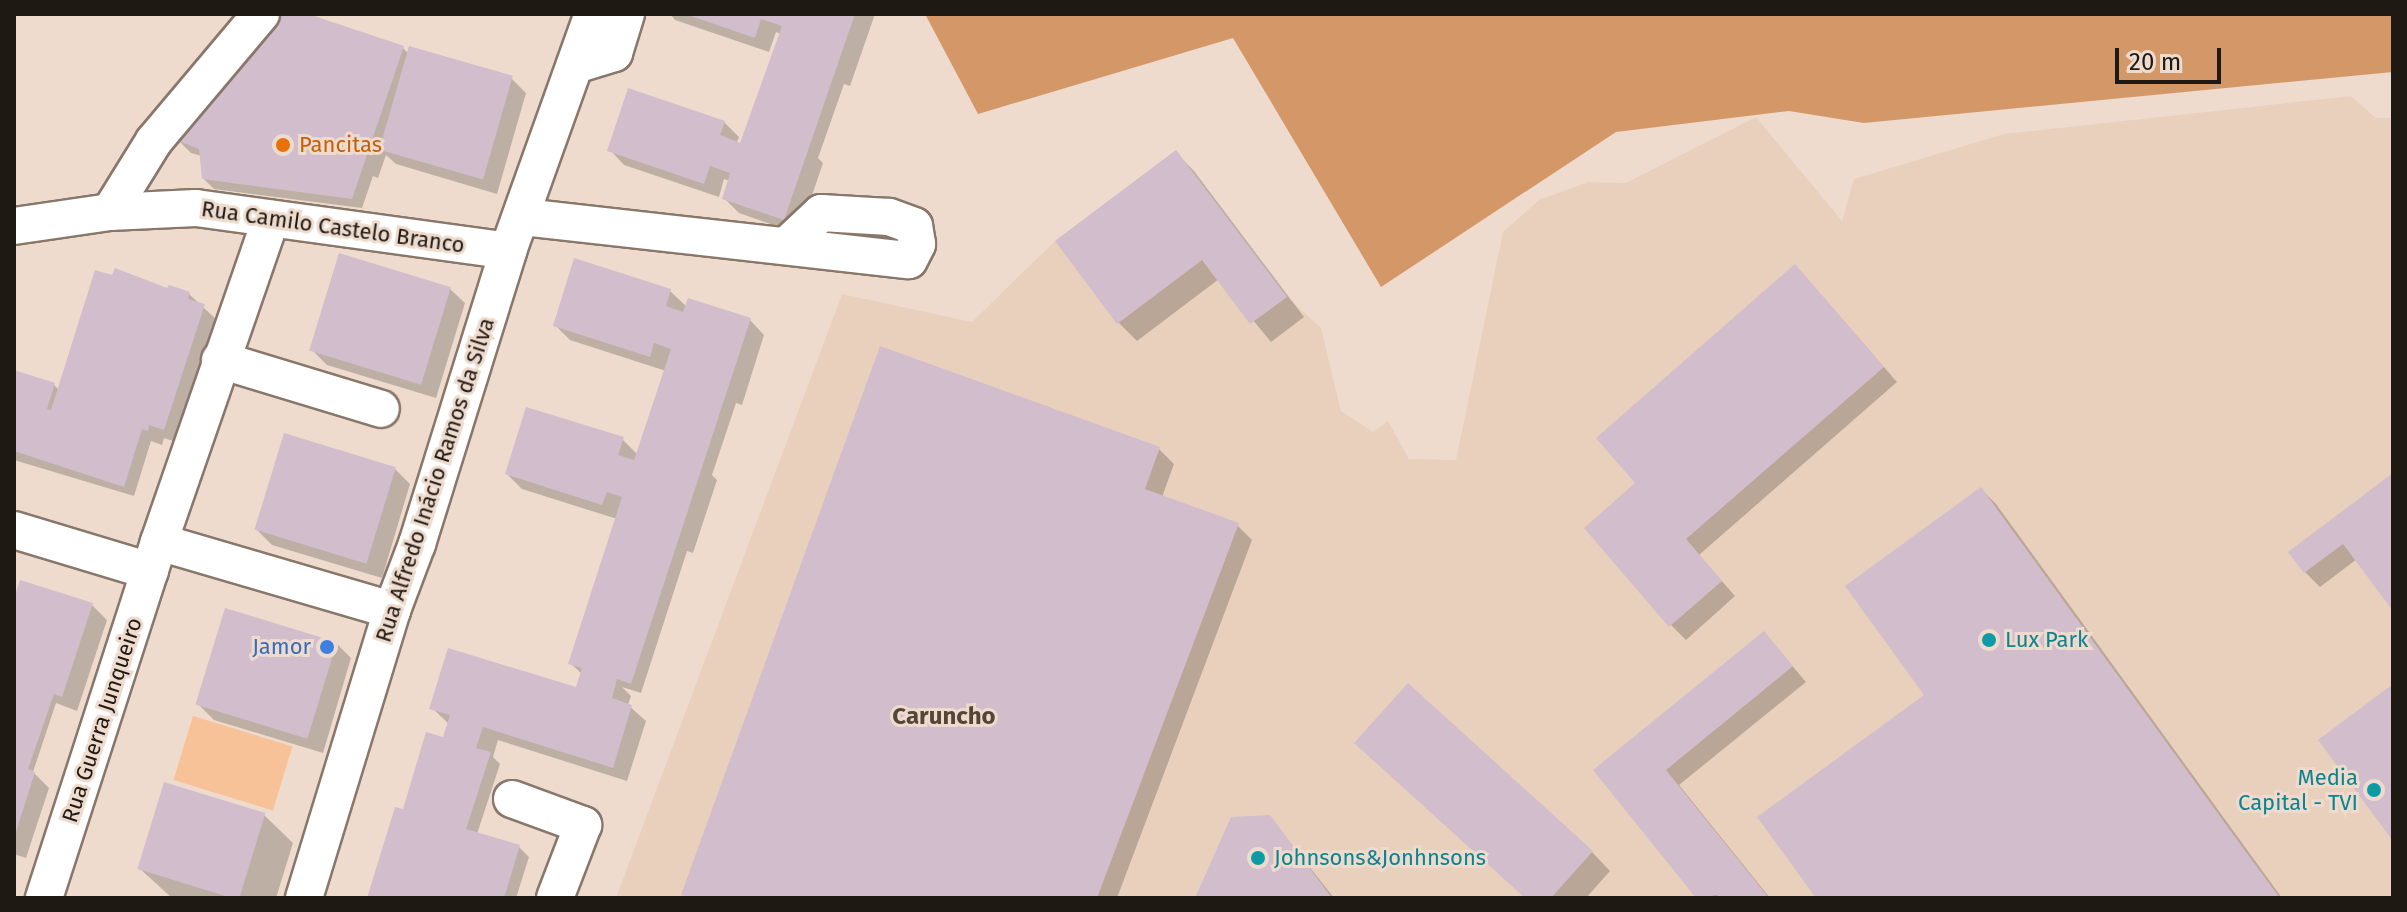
<!DOCTYPE html>
<meta charset="utf-8">
<style>
body{margin:0}
#map{position:relative;width:2407px;height:912px;overflow:hidden;background:#eedbcd;font-family:"Fira Sans",sans-serif}
div>[style]{position:absolute}
.built>*{inset:0;background:#e9d0bc}
.green>*{inset:0;background:#f8c298;transform-origin:0 0}
.forest>*{inset:0;background:#d49868}
.shadow>*{inset:0;background:#0003}
.building>*{inset:0;background:#d1bdcc;transform-origin:0 0}
.roads{filter:drop-shadow(2px 0 #88776a) drop-shadow(-2px 0 #88776a) drop-shadow(0 2px #88776a) drop-shadow(0 -2px #88776a)}
.street>*{height:36px;margin:-18px;padding:0 18px;transform-origin:18px;border-radius:18px;background:#fff}
.dots>*{width:22px;height:22px;translate:-50% -50%;box-sizing:border-box;border:4px solid #eedbcd;border-radius:50%}
span{translate:-50% -50%;white-space:nowrap;text-align:center;line-height:1.15;-webkit-text-stroke:6px #eedbcd;paint-order:stroke}
.food-label{font-size:22px;color:#c56008}
.left{translate:0 -50%;text-align:left}
.street-label{font-size:22px;color:#1f1914}
.culture-label{font-size:22px;color:#0d838f}
.right{translate:-100% -50%;text-align:right}
.shop-label{font-size:22px;color:#366cbe}
.neighbourhood-label{font-size:24px;color:#544539;font-weight:700}
.frame{position:absolute;inset:0;border:16px solid #1f1914;pointer-events:none}
.scale{position:absolute;left:2115px;top:48px;width:106px;height:36px;box-sizing:border-box;border:4px solid #1f1914;border-top:0;padding-left:10px;font-size:24px;line-height:28px;white-space:nowrap;color:#1f1914;-webkit-text-stroke:6px #eedbcd;paint-order:stroke}
</style>
<div id="map">
<div class="built">
<div style="clip-path:polygon(2351px 96px,2376px 118px,2393px 118px,2393px 898px,616px 898px,842px 294px,972px 322px,1055px 241px,1176px 150px,1287px 297px,1321px 328px,1341px 411px,1373px 432px,1388px 421px,1409px 459px,1456px 460px,1503px 232px,1539px 200px,1588px 182px,1626px 183px,1756px 117px,1842px 221px,1854px 179px,2004px 134px)"></div>
</div>
<div class="green">
<div style="left:193px;top:716px;width:104px;height:67px;rotate:17deg"></div>
</div>
<div class="forest">
<div style="clip-path:polygon(925px 14px,2393px 14px,2393px 72px,1864px 123px,1789px 111px,1616px 132px,1381px 287px,1233px 38px,978px 114px)"></div>
</div>
<div class="shadow">
<div style="clip-path:polygon(286px 14px,301px 14px,402px 47px,409px 54px,511px 78px,526px 93px,497px 194px,396px 164px,386px 155px,378px 178px,373px 176px,362px 208px,214px 189px,204px 179px,202px 156px,191px 153px,176px 138px)"></div>
<div style="clip-path:polygon(670px 14px,875px 14px,850px 86px,844px 84px,818px 158px,823px 163px,799px 234px,739px 213px,724px 198px,730px 181px,724px 179px,719px 197px,624px 165px,610px 150px,724px 122px,739px 137px,736px 144px,742px 145px,781px 34px,776px 32px,769px 52px,675px 20px)"></div>
<div style="clip-path:polygon(1175px 152px,1194px 171px,1304px 317px,1271px 342px,1219px 279px,1137px 341px,1118px 322px)"></div>
<div style="clip-path:polygon(141px 282px,189px 294px,218px 321px,179px 443px,164px 438px,162px 445px,151px 441px,134px 496px,14px 460px,14px 372px,54px 385px,59px 390px)"></div>
<div style="clip-path:polygon(1810px 282px,1897px 382px,1699px 555px,1735px 596px,1686px 640px,1671px 625px,1638px 483px)"></div>
<div style="clip-path:polygon(450px 289px,465px 303px,436px 398px,327px 365px,312px 350px)"></div>
<div style="clip-path:polygon(670px 291px,687px 307px,750px 320px,764px 335px,742px 405px,736px 403px,712px 475px,717px 480px,693px 553px,687px 551px,641px 693px,622px 687px,631px 696px,628px 705px,646px 721px,627px 781px,498px 740px,493px 757px,500px 764px,477px 834px,519px 847px,529px 857px,516px 898px,369px 898px,404px 812px,450px 742px,449px 724px,432px 708px,578px 690px,581px 673px,570px 663px,617px 519px,522px 489px,507px 474px,622px 439px,638px 455px,666px 371px,570px 340px,555px 325px)"></div>
<div style="clip-path:polygon(1159px 449px,1174px 464px,1162px 497px,1237px 525px,1252px 540px,1117px 898px,687px 898px,684px 894px)"></div>
<div style="clip-path:polygon(395px 469px,410px 484px,382px 578px,272px 545px,257px 530px)"></div>
<div style="clip-path:polygon(2393px 476px,2393px 608px,2357px 559px,2320px 587px,2305px 572px)"></div>
<div style="clip-path:polygon(1981px 489px,1996px 504px,2282px 898px,1818px 898px,1927px 695px)"></div>
<div style="clip-path:polygon(21px 582px,92px 605px,107px 620px,77px 711px,56px 703px,33px 772px,49px 788px,26px 858px,14px 854px,14px 605px)"></div>
<div style="clip-path:polygon(1764px 633px,1806px 682px,1679px 785px,1770px 898px,1699px 898px,1596px 770px)"></div>
<div style="clip-path:polygon(336px 643px,351px 658px,323px 753px,214px 720px,199px 705px)"></div>
<div style="clip-path:polygon(264px 815px,293px 843px,276px 898px,172px 898px,139px 868px)"></div>
<div style="clip-path:polygon(1270px 817px,1334px 898px,1197px 898px)"></div>
<div style="clip-path:polygon(1592px 852px,1610px 871px,1586px 898px,1526px 898px)"></div>
</div>
<div class="building">
<div style="clip-path:polygon(282px 14px,308px 14px,404px 46px,352px 199px,202px 179px,199px 149px,174px 139px)"></div>
<div style="clip-path:polygon(685px 14px,855px 14px,784px 220px,722px 199px,730px 173px,710px 166px,704px 184px,607px 151px,628px 88px,725px 121px,720px 135px,740px 143px,782px 26px,761px 19px,755px 38px)"></div>
<div style="left:409px;top:46px;width:108px;height:108px;rotate:16deg"></div>
<div style="clip-path:polygon(1176px 150px,1287px 297px,1250px 324px,1202px 260px,1117px 324px,1055px 241px)"></div>
<div style="left:339px;top:253px;width:117px;height:102px;rotate:17deg"></div>
<div style="clip-path:polygon(574px 258px,671px 289px,666px 306px,683px 312px,688px 298px,751px 318px,631px 684px,617px 679px,612px 698px,632px 705px,613px 768px,483px 727px,476px 748px,491px 752px,466px 829px,520px 845px,504px 898px,367px 898px,395px 807px,403px 809px,426px 732px,443px 737px,450px 715px,429px 709px,448px 648px,576px 687px,582px 668px,568px 664px,622px 497px,607px 492px,602px 505px,505px 474px,526px 407px,624px 437px,618px 455px,634px 460px,671px 349px,654px 343px,650px 357px,553px 326px)"></div>
<div style="clip-path:polygon(1795px 264px,1884px 367px,1686px 539px,1722px 581px,1669px 627px,1584px 528px,1635px 483px,1596px 438px)"></div>
<div style="clip-path:polygon(115px 268px,167px 288px,169px 285px,190px 292px,188px 299px,205px 304px,164px 430px,149px 425px,148px 431px,142px 429px,124px 487px,14px 451px,14px 370px,55px 383px,47px 409px,51px 410px,95px 270px,112px 275px)"></div>
<div style="clip-path:polygon(880px 346px,1160px 447px,1145px 489px,1239px 523px,1097px 898px,690px 898px,681px 895px)"></div>
<div style="left:284px;top:433px;width:117px;height:101px;rotate:17deg"></div>
<div style="clip-path:polygon(2393px 473px,2393px 611px,2343px 544px,2304px 573px,2288px 552px)"></div>
<div style="clip-path:polygon(1981px 487px,2246px 852px,2280px 898px,1816px 898px,1757px 817px,1924px 695px,1845px 586px)"></div>
<div style="clip-path:polygon(20px 580px,93px 603px,62px 697px,54px 694px,28px 769px,35px 772px,15px 835px,14px 598px)"></div>
<div style="left:225px;top:608px;width:117px;height:101px;rotate:17deg"></div>
<div style="clip-path:polygon(1764px 631px,1793px 666px,1666px 770px,1769px 898px,1719px 898px,1717px 895px,1696px 898px,1593px 770px)"></div>
<div style="clip-path:polygon(1408px 683px,1593px 851px,1551px 898px,1525px 898px,1354px 743px)"></div>
<div style="clip-path:polygon(2393px 684px,2393px 841px,2318px 740px)"></div>
<div style="left:164px;top:782px;width:106px;height:91px;rotate:17deg"></div>
<div style="clip-path:polygon(1270px 815px,1332px 898px,1195px 898px,1231px 817px)"></div>
</div>
<div class="roads">
<div class="street">
<div style="left:575px;top:65px;width:41px;rotate:-17.1deg"></div>
<div style="left:614px;top:53px;width:41px;rotate:-72.9deg"></div>
<div style="left:110px;top:212px;width:84px;rotate:-58.2deg"></div>
<div style="left:154px;top:141px;width:166px;rotate:-49.9deg"></div>
<div style="left:523px;top:217px;width:388px;rotate:6.4deg"></div>
<div style="left:909px;top:260px;width:18px;rotate:-63deg"></div>
<div style="left:917px;top:244px;width:18px;rotate:-99deg"></div>
<div style="left:914px;top:226px;width:27px;rotate:-160deg"></div>
<div style="left:889px;top:217px;width:68px;rotate:-176.6deg"></div>
<div style="left:821px;top:213px;width:48px;rotate:136.7deg"></div>
<div style="left:14px;top:226px;width:97px;rotate:-8.3deg"></div>
<div style="left:110px;top:212px;width:86px;rotate:-2.7deg"></div>
<div style="left:196px;top:208px;width:315px;rotate:7.8deg"></div>
<div style="left:220px;top:360px;width:168px;rotate:16.9deg"></div>
<div style="left:14px;top:530px;width:142px;rotate:16.8deg"></div>
<div style="left:159px;top:542px;width:243px;rotate:16.3deg"></div>
<div style="left:512px;top:799px;width:76px;rotate:20.1deg"></div>
<div style="left:583px;top:825px;width:78px;rotate:111deg"></div>
<div style="left:44px;top:898px;width:374px;rotate:-72.1deg"></div>
<div style="left:159px;top:542px;width:342px;rotate:-70.9deg"></div>
<div style="left:304px;top:898px;width:301px;rotate:-73deg"></div>
<div style="left:392px;top:610px;width:71px;rotate:-69.3deg"></div>
<div style="left:417px;top:544px;width:307px;rotate:-72.7deg"></div>
<div style="left:508px;top:251px;width:252px;rotate:-70.3deg"></div>
</div>
</div>
<div class="dots">
<div style="left:283px;top:145px;background:#e8710a"></div>
<div style="left:1989px;top:640px;background:#0f9aa8"></div>
<div style="left:327px;top:647px;background:#3f7fe0"></div>
<div style="left:2374px;top:790px;background:#0f9aa8"></div>
<div style="left:1258px;top:858px;background:#0f9aa8"></div>
</div>
<div class="food-label">
<span class="left" style="left:299px;top:145px">Pancitas</span>
</div>
<div class="street-label">
<span style="left:333px;top:227px;rotate:8deg">Rua Camilo Castelo Branco</span>
<span style="left:435px;top:480px;rotate:-72deg">Rua Alfredo Inácio Ramos da Silva</span>
<span style="left:102px;top:720px;rotate:-72deg">Rua Guerra Junqueiro</span>
</div>
<div class="culture-label">
<span class="left" style="left:2005px;top:640px">Lux Park</span>
<span class="right" style="left:2358px;top:790px">Media<br>Capital - TVI</span>
<span class="left" style="left:1274px;top:858px">Johnsons&amp;Jonhnsons</span>
</div>
<div class="shop-label">
<span class="right" style="left:311px;top:647px">Jamor</span>
</div>
<div class="neighbourhood-label">
<span style="left:944px;top:717px">Caruncho</span>
</div>
<div class="frame"></div>
<div class="scale">20 m</div>
</div>
